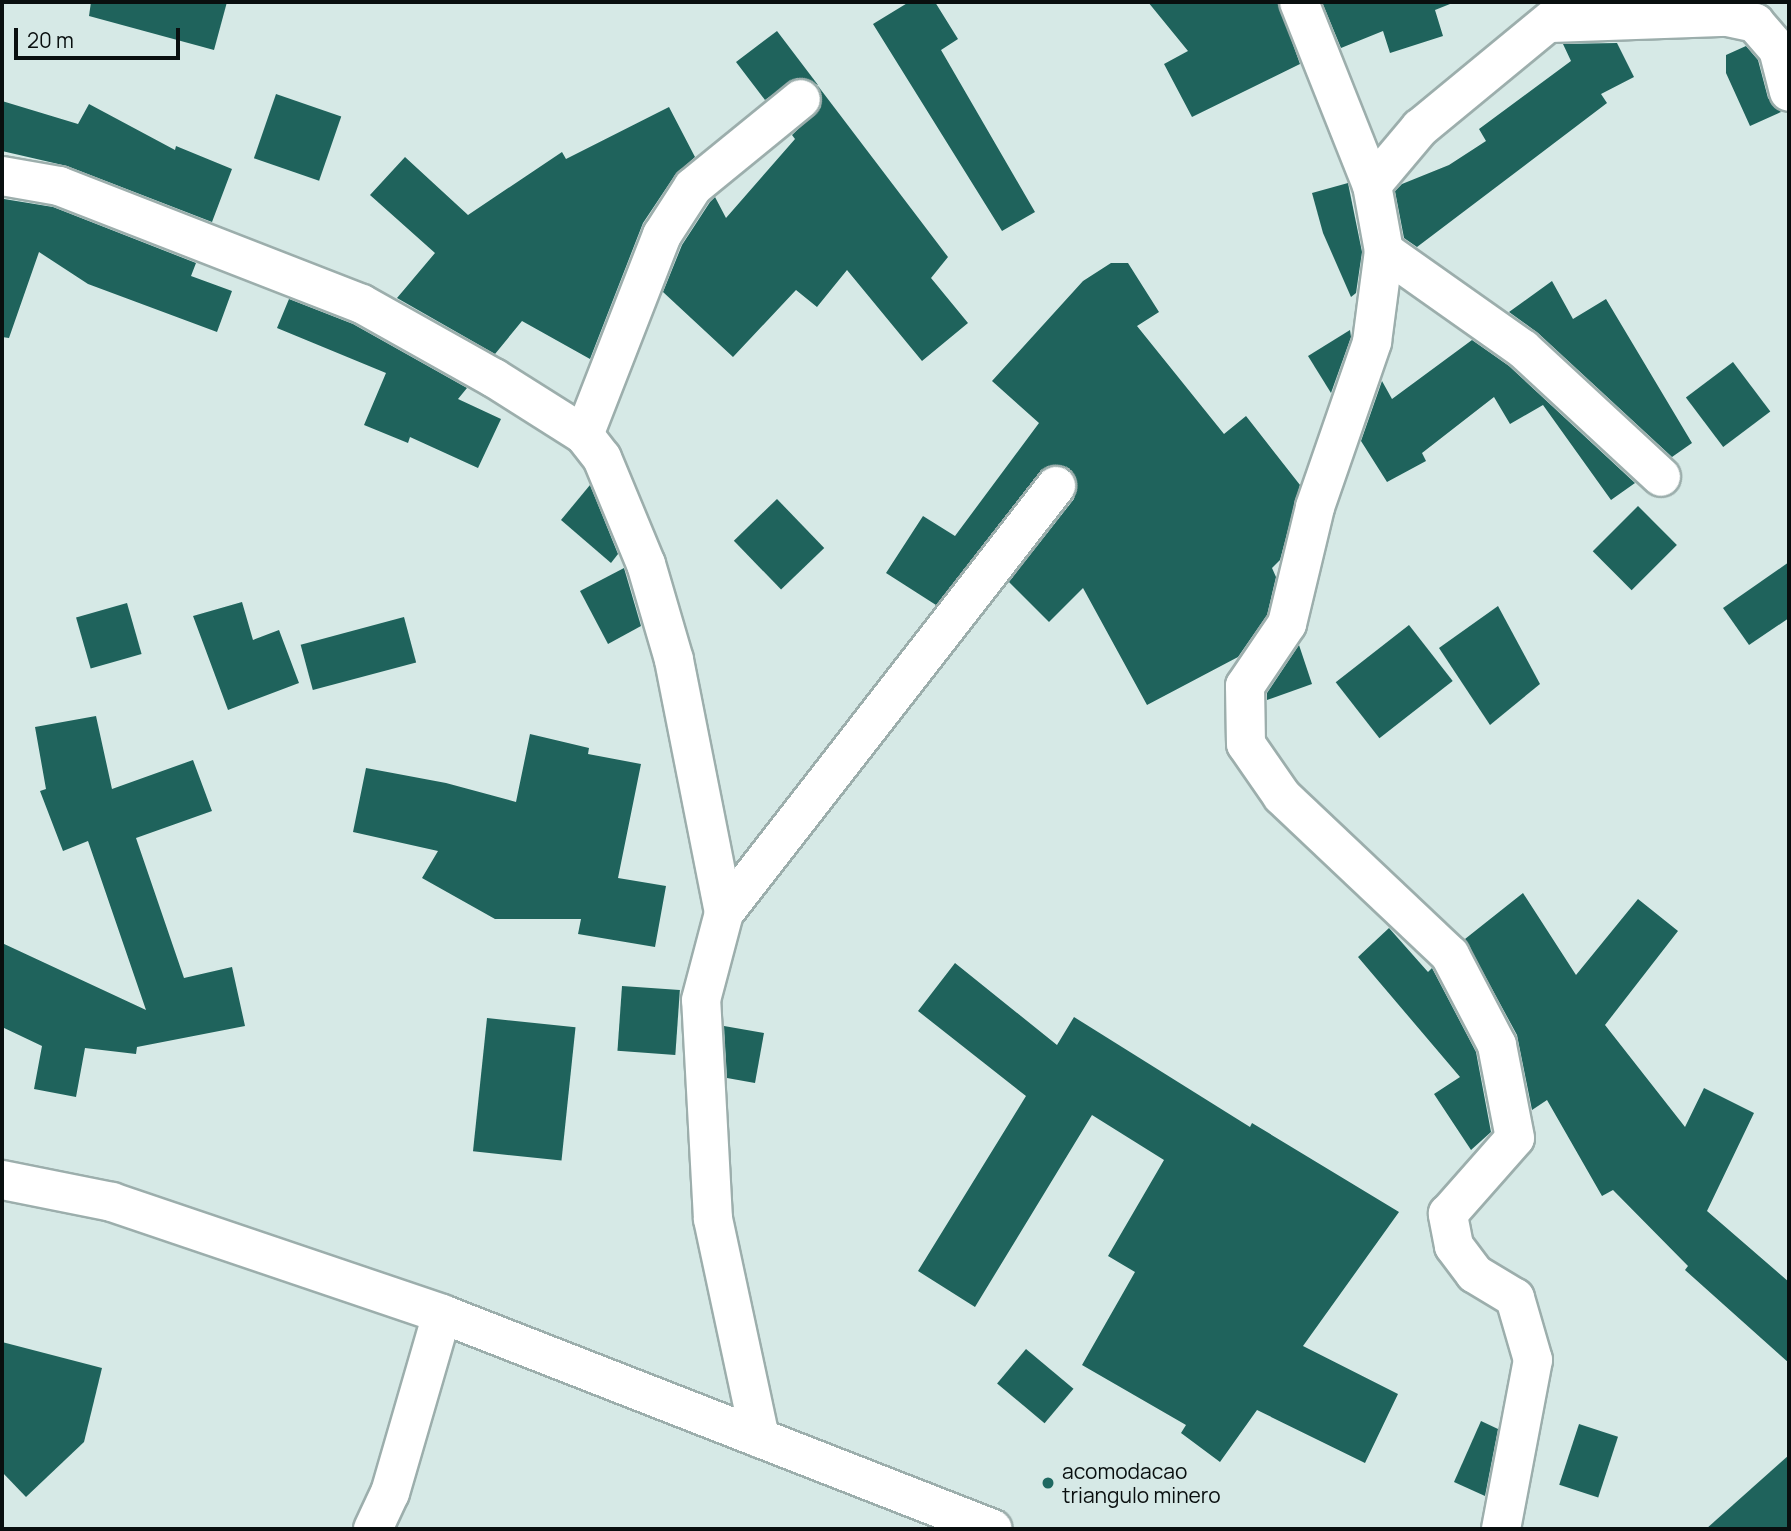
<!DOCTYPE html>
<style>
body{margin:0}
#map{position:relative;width:1791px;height:1531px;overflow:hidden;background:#d6e9e6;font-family:Manrope,sans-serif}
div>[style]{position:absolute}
.building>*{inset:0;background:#1f635c;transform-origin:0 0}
.roads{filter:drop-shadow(2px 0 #9caeac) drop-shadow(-2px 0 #9caeac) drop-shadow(0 2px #9caeac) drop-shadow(0 -2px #9caeac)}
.street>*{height:38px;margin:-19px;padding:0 19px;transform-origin:19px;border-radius:19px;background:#fff}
.secondary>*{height:38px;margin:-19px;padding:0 19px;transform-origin:19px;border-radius:19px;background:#fff}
.dots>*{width:19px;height:19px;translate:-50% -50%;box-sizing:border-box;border:4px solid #d6e9e6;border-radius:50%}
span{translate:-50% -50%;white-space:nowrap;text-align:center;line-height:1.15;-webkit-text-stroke:7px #d6e9e6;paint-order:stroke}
.poi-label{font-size:21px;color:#090f0f}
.left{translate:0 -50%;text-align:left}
.frame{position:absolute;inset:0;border:4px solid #090f0f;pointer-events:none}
.scale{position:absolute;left:14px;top:28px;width:166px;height:32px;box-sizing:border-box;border:4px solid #090f0f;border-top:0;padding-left:9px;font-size:21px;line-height:24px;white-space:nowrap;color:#090f0f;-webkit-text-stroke:5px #d6e9e6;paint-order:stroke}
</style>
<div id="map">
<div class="building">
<div style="clip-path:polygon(91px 2px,227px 2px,214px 50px,89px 16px)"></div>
<div style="clip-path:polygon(909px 2px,935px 2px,958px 39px,941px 50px,1035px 212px,1002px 231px,873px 24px)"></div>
<div style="clip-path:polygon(1148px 2px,1278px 2px,1300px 64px,1192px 117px,1164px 64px,1188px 51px)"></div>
<div style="clip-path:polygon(1322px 2px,1450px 2px,1450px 4px,1435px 10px,1443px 36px,1390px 53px,1383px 31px,1341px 48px)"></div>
<div style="clip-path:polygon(777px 31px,818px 85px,797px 78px,765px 100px,736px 62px)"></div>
<div style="clip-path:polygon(1617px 43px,1634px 77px,1601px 94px,1607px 103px,1417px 247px,1404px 238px,1395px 191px,1402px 184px,1449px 165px,1486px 141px,1479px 129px,1571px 61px,1563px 44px)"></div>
<div style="clip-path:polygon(1746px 46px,1758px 60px,1768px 98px,1781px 112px,1750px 126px,1726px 73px,1726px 55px)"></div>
<div style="clip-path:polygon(818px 86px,948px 257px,931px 278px,968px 323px,922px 361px,847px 270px,817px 307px,796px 290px,733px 357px,663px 292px,682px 245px,710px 202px,715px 197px,726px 218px,795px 139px,792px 135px,821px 107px)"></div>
<div style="left:276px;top:94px;width:69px;height:68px;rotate:19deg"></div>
<div style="clip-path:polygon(2px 101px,78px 124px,89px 104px,175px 150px,176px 146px,232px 169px,212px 222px,67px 166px,2px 151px)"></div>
<div style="clip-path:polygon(669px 107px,695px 157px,675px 175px,643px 223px,590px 359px,522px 321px,495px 354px,397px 298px,435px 253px,370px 195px,405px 157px,468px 215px,562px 152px,566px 159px)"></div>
<div style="clip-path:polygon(1348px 183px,1362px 252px,1356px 293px,1351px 297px,1323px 233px,1312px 193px)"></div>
<div style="clip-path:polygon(4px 199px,53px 207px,196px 263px,191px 276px,232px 291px,217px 332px,88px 284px,39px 252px,9px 338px,2px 337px)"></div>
<div style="clip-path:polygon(1111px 263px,1128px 263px,1159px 312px,1137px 326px,1224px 434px,1246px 416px,1300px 485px,1280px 560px,1272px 568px,1276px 577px,1267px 615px,1238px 657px,1147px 705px,1083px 588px,1049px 622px,1009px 582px,1074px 499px,1076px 478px,1069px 468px,1048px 466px,1039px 473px,936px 605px,886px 573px,923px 516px,955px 536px,1039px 423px,992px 381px,1083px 281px)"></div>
<div style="clip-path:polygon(1552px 281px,1573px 319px,1606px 299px,1692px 443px,1672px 457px,1538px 333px,1509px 312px)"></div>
<div style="clip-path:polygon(289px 299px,353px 324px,467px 388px,458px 399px,501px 419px,478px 468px,410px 437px,408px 443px,364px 425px,386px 373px,277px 328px)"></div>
<div style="clip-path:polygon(1350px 330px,1351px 337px,1331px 393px,1308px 356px)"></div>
<div style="clip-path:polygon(1472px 340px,1509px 366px,1635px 483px,1611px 500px,1543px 405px,1510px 424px,1494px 397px,1422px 453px,1426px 461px,1387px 482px,1361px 441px,1382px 381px,1392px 399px)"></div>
<div style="left:1733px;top:362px;width:62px;height:59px;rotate:53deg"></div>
<div style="clip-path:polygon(590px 485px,618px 554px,611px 563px,561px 520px)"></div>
<div style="left:777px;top:499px;width:68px;height:60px;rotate:46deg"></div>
<div style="left:1638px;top:506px;width:55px;height:64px;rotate:45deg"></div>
<div style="clip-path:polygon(1789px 562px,1789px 618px,1749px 645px,1723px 608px)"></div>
<div style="clip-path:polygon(624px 568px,641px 626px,608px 644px,580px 591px)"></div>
<div style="clip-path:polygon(242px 602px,253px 640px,279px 630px,299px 683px,228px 710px,193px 616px)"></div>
<div style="left:127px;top:603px;width:53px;height:53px;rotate:74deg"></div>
<div style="clip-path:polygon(1498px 606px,1540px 684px,1490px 725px,1439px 648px)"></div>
<div style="left:404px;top:617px;width:47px;height:107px;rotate:75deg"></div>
<div style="left:1409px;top:625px;width:71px;height:93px;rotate:52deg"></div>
<div style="clip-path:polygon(1299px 645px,1312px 684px,1267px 700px,1267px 693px)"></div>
<div style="clip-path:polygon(96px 716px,112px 789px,193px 760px,212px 811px,136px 838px,184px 978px,232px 967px,245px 1026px,137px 1047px,136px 1054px,85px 1048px,76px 1097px,34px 1089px,42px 1046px,2px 1027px,2px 943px,146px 1010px,88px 841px,63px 851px,40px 791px,46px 789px,35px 727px)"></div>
<div style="clip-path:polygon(530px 734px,589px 748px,588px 754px,641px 764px,618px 878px,666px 886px,655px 947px,578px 934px,581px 919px,495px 919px,422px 878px,438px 851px,353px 832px,366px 768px,446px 783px,516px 802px)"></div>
<div style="clip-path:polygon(1523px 893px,1576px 975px,1638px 899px,1678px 931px,1605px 1025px,1685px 1127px,1704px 1088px,1754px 1113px,1707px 1211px,1789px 1282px,1789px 1363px,1685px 1270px,1688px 1266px,1613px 1190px,1602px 1196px,1547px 1100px,1532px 1110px,1517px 1035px,1465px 939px)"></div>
<div style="clip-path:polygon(1389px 928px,1428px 972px,1432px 968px,1476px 1052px,1491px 1132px,1471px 1150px,1434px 1094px,1460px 1077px,1358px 957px)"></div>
<div style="clip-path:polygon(955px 963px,1057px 1045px,1074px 1017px,1250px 1127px,1252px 1123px,1399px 1212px,1303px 1346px,1398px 1394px,1365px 1463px,1257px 1410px,1220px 1462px,1181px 1433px,1186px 1425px,1082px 1365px,1135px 1272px,1108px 1256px,1164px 1160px,1092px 1115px,975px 1307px,918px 1271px,1026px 1096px,918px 1011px)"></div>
<div style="left:622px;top:986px;width:58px;height:65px;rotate:4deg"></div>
<div style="left:487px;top:1018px;width:89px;height:134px;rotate:6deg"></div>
<div style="clip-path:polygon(724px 1026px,764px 1033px,755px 1083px,727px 1078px)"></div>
<div style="clip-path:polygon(2px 1342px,102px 1368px,84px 1442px,26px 1497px,2px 1472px)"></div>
<div style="left:1026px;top:1349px;width:62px;height:45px;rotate:40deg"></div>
<div style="clip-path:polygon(1481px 1421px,1498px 1429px,1485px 1496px,1454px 1482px)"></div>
<div style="left:1579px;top:1424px;width:41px;height:64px;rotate:18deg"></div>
<div style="clip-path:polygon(1789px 1455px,1789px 1529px,1706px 1529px)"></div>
</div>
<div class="roads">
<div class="street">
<div style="left:1299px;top:2px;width:197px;rotate:68.3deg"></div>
<div style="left:1551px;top:23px;width:176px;rotate:-2deg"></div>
<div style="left:1727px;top:17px;width:29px;rotate:12deg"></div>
<div style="left:1755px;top:23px;width:35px;rotate:49deg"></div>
<div style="left:1778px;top:49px;width:44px;rotate:75.7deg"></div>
<div style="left:2px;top:176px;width:58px;rotate:10deg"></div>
<div style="left:59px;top:186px;width:325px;rotate:21.3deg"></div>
<div style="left:362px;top:304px;width:151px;rotate:29.3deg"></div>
<div style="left:494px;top:378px;width:107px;rotate:32.3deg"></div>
<div style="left:584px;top:435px;width:29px;rotate:52deg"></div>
<div style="left:602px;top:458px;width:115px;rotate:67.5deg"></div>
<div style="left:646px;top:564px;width:100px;rotate:73.7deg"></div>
<div style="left:674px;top:660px;width:258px;rotate:78.8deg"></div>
<div style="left:1384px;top:251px;width:170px;rotate:35.2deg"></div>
<div style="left:1523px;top:349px;width:188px;rotate:42.8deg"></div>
<div style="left:584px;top:435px;width:215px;rotate:-68.7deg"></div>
<div style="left:662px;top:235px;width:57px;rotate:-57.1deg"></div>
<div style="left:693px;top:187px;width:139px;rotate:-39.2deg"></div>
<div style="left:760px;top:1438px;width:224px;rotate:-102.1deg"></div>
<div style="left:713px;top:1219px;width:219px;rotate:-93.1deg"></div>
<div style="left:701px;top:1000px;width:90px;rotate:-75.2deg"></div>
<div style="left:724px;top:913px;width:541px;rotate:-52.13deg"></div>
<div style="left:373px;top:1529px;width:40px;rotate:-65deg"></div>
<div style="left:390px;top:1493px;width:186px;rotate:-73.8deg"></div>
<div style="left:1501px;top:1529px;width:172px;rotate:-79.3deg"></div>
<div style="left:1533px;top:1360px;width:65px;rotate:-106.2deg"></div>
<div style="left:1515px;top:1298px;width:47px;rotate:-149deg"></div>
<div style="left:1475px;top:1274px;width:35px;rotate:-127deg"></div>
<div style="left:1454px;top:1246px;width:33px;rotate:-101deg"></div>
<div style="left:1448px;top:1214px;width:101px;rotate:-48.6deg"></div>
<div style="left:1515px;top:1138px;width:95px;rotate:-101deg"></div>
<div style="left:1497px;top:1045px;width:102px;rotate:-117.6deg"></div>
<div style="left:1450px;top:955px;width:231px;rotate:-136.6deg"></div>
<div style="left:1282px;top:796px;width:63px;rotate:-124.7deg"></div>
<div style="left:1246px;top:744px;width:58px;rotate:-91deg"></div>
<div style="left:1245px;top:686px;width:75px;rotate:-55.9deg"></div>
<div style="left:1287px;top:624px;width:120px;rotate:-76.5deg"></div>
<div style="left:1315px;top:507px;width:175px;rotate:-70.9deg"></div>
<div style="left:1372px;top:342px;width:92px;rotate:-82.5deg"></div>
<div style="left:1384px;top:251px;width:67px;rotate:-100.3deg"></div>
<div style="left:1372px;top:185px;width:75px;rotate:-49.9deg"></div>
<div style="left:1420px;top:128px;width:198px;rotate:-39.5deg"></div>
</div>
<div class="secondary">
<div style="left:2px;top:1180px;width:112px;rotate:11.3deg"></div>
<div style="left:112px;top:1202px;width:348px;rotate:18.7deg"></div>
<div style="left:442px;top:1314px;width:591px;rotate:21.32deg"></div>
</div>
</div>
<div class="dots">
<div style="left:1048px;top:1483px;background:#1e6861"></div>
</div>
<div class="poi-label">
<span class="left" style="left:1062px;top:1483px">acomodacao<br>triangulo minero</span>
</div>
<div class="frame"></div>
<div class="scale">20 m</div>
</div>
